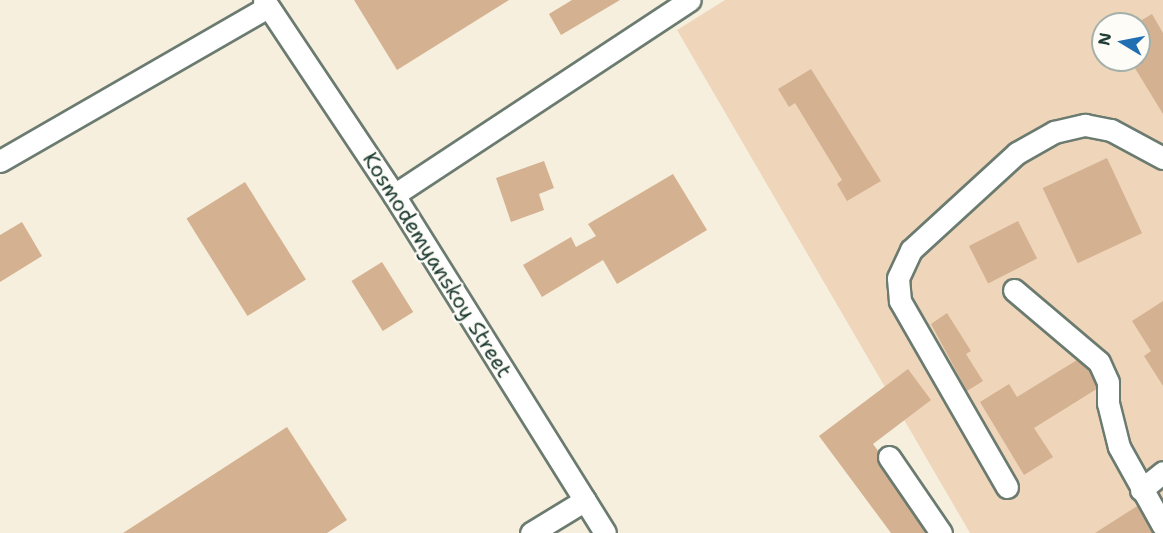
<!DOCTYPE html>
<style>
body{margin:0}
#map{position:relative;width:1163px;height:533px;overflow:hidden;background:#f7efde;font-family:"Shantell Sans",sans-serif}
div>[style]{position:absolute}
.built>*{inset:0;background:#efd6bb}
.building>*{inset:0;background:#d4b190;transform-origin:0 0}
.roads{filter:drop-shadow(2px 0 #6b7b70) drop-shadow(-2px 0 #6b7b70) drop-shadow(0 2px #6b7b70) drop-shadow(0 -2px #6b7b70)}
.minor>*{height:21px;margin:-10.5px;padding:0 10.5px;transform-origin:10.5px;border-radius:10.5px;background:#fff}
span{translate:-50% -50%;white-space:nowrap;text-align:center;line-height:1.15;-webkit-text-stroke:4.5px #fdfcf7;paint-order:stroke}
.street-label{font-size:21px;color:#1f3d34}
.north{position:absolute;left:1091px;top:12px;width:60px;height:60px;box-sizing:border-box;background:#fdfcf7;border:2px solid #a4b0a9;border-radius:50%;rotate:280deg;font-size:16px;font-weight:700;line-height:24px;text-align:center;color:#1f3d34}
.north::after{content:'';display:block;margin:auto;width:21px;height:27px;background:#1f6fb2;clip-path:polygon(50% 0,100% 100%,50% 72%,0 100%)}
</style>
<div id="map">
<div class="built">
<div style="clip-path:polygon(evenodd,725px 0,1163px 0,1163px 533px,970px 533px,677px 30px,725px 0,1103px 24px,1139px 24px,1139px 60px,1103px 60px,1103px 24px)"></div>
</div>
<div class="building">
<div style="clip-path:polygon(354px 0,509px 0,397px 70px)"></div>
<div style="clip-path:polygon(572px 0,620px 0,561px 35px,549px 14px)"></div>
<div style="clip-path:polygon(1152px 14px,1163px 33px,1163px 114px,1130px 60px,1139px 60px,1139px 24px,1135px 24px)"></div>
<div style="clip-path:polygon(811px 69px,881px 181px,847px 201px,837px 184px,842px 180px,795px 103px,789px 107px,778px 89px)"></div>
<div style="left:1107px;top:158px;width:83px;height:71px;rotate:65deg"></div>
<div style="clip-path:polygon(544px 161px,554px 188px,539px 194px,544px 210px,511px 222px,496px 178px)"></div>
<div style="clip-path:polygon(673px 174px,707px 230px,617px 284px,603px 260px,542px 297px,523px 265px,571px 237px,576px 247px,596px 236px,588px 224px)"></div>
<div style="left:245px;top:182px;width:115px;height:69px;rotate:58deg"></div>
<div style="left:1018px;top:221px;width:42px;height:55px;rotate:63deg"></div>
<div style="clip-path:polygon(22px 222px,42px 256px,0 282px,0 235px)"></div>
<div style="left:382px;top:262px;width:59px;height:36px;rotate:58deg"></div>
<div style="clip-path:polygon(1163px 301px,1163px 386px,1144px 356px,1151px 351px,1132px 321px)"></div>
<div style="clip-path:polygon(947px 313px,971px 351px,966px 354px,983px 381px,967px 391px,931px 324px)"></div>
<div style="clip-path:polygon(1098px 347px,1116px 377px,1034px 428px,1053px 457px,1024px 475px,980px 402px,1009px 384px,1017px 397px)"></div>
<div style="clip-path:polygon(908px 369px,931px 400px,873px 444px,939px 533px,891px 533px,819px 436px)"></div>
<div style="clip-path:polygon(287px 427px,347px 520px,327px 533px,123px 533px)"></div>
<div style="clip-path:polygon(1156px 494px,1163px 533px,1095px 533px)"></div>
</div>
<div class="roads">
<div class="minor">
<div style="left:264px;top:0;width:234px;rotate:56.3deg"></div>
<div style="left:394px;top:195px;width:398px;rotate:58deg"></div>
<div style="left:0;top:161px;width:309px;rotate:-29.9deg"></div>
<div style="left:394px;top:195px;width:354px;rotate:-33.4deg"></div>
<div style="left:1014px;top:290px;width:111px;rotate:40.3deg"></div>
<div style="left:1099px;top:362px;width:22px;rotate:66deg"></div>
<div style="left:1108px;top:382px;width:21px;rotate:90deg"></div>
<div style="left:1108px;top:403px;width:45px;rotate:76deg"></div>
<div style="left:1119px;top:447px;width:90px;rotate:60.9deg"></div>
<div style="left:889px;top:457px;width:92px;rotate:55.6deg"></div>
<div style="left:1007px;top:487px;width:215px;rotate:-119.9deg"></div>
<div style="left:900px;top:301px;width:23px;rotate:-95deg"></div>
<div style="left:898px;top:278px;width:31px;rotate:-65deg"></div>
<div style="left:911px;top:250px;width:144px;rotate:-42.5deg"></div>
<div style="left:1017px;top:153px;width:43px;rotate:-29.6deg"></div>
<div style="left:1054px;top:132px;width:32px;rotate:-13deg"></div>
<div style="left:1085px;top:125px;width:26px;rotate:11deg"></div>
<div style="left:1111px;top:130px;width:59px;rotate:28.3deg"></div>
<div style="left:1141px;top:490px;width:28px;rotate:-39deg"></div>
<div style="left:531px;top:533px;width:63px;rotate:-31.4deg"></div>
</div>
</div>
<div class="street-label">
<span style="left:437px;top:265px;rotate:58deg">Kosmodemyanskoy Street</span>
</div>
<div class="north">N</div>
</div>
